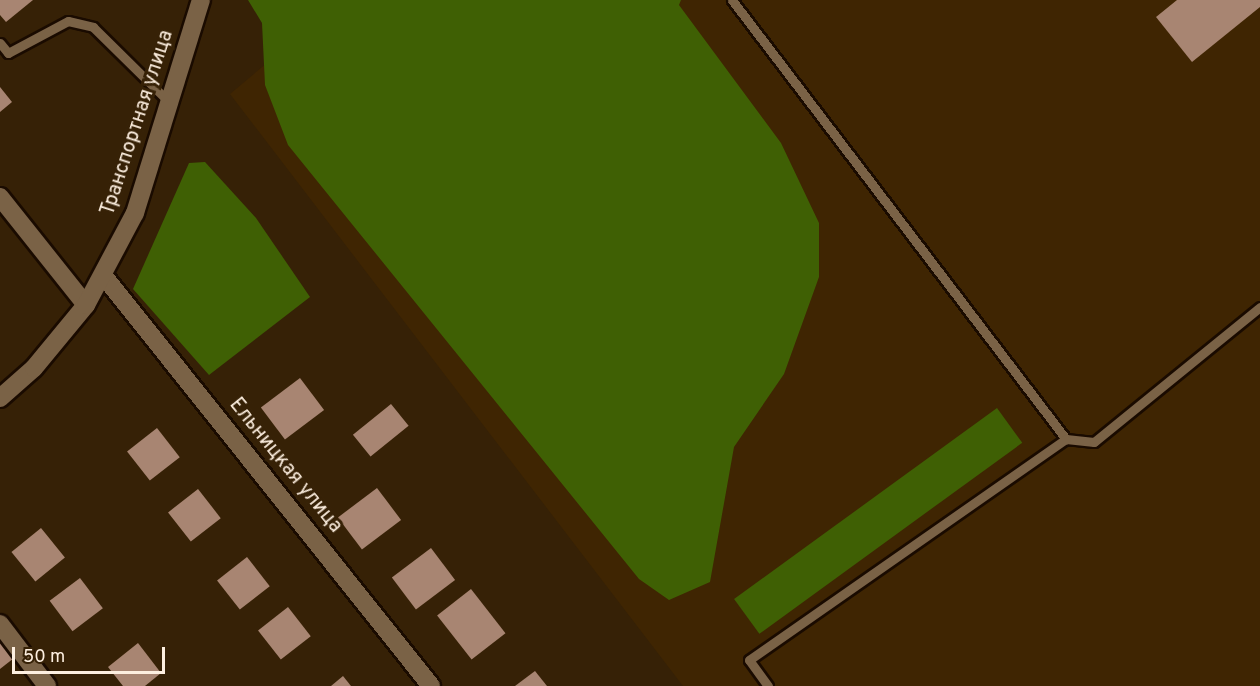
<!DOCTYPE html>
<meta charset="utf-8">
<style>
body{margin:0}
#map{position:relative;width:1260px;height:686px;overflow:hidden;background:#362106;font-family:Overpass,sans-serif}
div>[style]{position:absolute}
.built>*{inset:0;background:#3f2502}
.forest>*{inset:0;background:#3f6004;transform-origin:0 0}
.building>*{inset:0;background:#a88572;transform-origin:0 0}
.roads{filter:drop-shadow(2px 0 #1a0b00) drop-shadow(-2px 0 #1a0b00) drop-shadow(0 2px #1a0b00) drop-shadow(0 -2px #1a0b00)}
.service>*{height:9px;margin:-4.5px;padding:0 4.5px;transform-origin:4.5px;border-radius:4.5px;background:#7a6246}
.minor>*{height:18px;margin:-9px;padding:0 9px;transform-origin:9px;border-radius:9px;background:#7a6246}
.tertiary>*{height:18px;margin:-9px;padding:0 9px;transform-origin:9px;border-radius:9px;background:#7a6246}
span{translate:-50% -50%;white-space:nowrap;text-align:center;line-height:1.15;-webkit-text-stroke:6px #362106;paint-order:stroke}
.street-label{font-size:20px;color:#fdefe0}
.scale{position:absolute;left:12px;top:647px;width:153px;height:27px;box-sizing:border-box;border:3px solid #fdefe0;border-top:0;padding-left:8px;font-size:18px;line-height:21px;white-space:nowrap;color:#fdefe0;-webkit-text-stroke:4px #362106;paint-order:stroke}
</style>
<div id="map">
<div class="built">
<div style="clip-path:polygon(342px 0,1260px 0,1260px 686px,683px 686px,230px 94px)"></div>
</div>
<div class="forest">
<div style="clip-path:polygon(248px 0,681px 0,679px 5px,781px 143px,819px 223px,819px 277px,784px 374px,734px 447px,710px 582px,669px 600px,639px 579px,288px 145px,265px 85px,262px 23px)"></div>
<div style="clip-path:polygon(205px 162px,256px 218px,310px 297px,209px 375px,133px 289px,189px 163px)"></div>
<div style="left:997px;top:408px;width:43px;height:325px;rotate:54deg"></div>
</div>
<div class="building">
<div style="clip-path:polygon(0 0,33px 0,6px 22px,0 15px)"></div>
<div style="clip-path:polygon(1177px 0,1260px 0,1260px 7px,1192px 62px,1156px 17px)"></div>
<div style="clip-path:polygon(0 87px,12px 102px,0 112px)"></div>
<div style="left:300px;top:378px;width:40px;height:49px;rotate:53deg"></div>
<div style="left:391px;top:404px;width:28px;height:49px;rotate:51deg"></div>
<div style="left:157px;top:428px;width:37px;height:38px;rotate:52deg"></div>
<div style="left:377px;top:488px;width:40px;height:49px;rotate:53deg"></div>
<div style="left:198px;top:489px;width:37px;height:38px;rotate:52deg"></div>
<div style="left:41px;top:528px;width:38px;height:38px;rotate:51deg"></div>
<div style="left:431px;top:548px;width:40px;height:49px;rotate:53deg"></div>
<div style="left:247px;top:557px;width:37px;height:38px;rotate:52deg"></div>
<div style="left:80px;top:578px;width:38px;height:38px;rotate:53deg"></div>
<div style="left:471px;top:589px;width:56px;height:43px;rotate:52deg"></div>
<div style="left:288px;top:607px;width:37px;height:38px;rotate:52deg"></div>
<div style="clip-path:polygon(0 640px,14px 658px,0 669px)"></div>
<div style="clip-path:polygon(138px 643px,161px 673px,145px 686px,123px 686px,108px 667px)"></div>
<div style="clip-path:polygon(535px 671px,547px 686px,515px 686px)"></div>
<div style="clip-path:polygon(343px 676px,351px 686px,331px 686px)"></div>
</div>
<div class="roads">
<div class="service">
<div style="left:732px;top:0;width:552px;rotate:52.74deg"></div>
<div style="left:1066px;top:439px;width:28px;rotate:6deg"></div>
<div style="left:1094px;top:442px;width:214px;rotate:-39.1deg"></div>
<div style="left:0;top:43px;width:13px;rotate:51deg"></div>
<div style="left:8px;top:53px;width:68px;rotate:-28.1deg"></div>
<div style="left:68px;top:21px;width:26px;rotate:13deg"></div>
<div style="left:93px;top:27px;width:107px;rotate:44.6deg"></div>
<div style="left:768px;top:686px;width:32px;rotate:-126deg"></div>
<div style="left:749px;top:660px;width:386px;rotate:-34.9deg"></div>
</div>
<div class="minor">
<div style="left:0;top:197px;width:138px;rotate:51.5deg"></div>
<div style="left:103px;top:275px;width:526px;rotate:51.41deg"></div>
<div style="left:0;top:624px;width:78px;rotate:52.8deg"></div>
</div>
<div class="tertiary">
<div style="left:0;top:398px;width:45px;rotate:-41.4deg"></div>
<div style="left:34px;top:368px;width:82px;rotate:-50.5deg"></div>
<div style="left:86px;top:305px;width:104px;rotate:-62deg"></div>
<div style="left:135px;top:213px;width:223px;rotate:-72.8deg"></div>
</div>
</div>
<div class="street-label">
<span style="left:138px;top:123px;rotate:-72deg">Транспортная улица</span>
<span style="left:285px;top:466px;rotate:51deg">Ельницкая улица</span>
</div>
<div class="scale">50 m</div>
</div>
